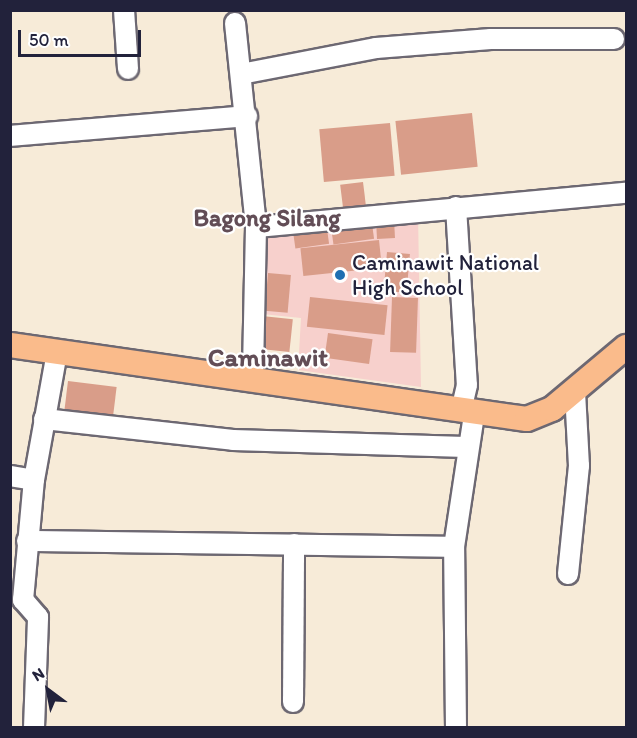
<!DOCTYPE html>
<style>
body{margin:0}
#map{position:relative;width:637px;height:738px;overflow:hidden;background:#f7ebd8;font-family:Itim,sans-serif}
div>[style]{position:absolute}
.built>*{inset:0;background:#f7d0cc}
.building>*{inset:0;background:#d99d89;transform-origin:0 0}
.roads{filter:drop-shadow(2px 0 #6d6872) drop-shadow(-2px 0 #6d6872) drop-shadow(0 2px #6d6872) drop-shadow(0 -2px #6d6872)}
.minor>*{height:20px;margin:-10px;padding:0 10px;transform-origin:10px;border-radius:10px;background:#fff}
.major>*{height:24px;margin:-12px;padding:0 12px;transform-origin:12px;border-radius:12px;background:#fabb8b}
.dots>*{width:16px;height:16px;translate:-50% -50%;box-sizing:border-box;border:3px solid #fff;border-radius:50%}
span{translate:-50% -50%;white-space:nowrap;text-align:center;line-height:1.15;-webkit-text-stroke:4.5px #fff;paint-order:stroke}
.poi-label{font-size:22px;color:#22223b}
.left{translate:0 -50%;text-align:left}
.neighbourhood-label{font-size:24px;color:#624d56;font-weight:700}
.quarter-label{font-size:26px;color:#624d56;font-weight:700}
.frame{position:absolute;inset:0;border:12px solid #22223b;pointer-events:none}
.north{position:absolute;left:18px;top:660px;width:60px;height:60px;-webkit-text-stroke:4px #fff;paint-order:stroke;rotate:328deg;font-size:16px;font-weight:700;line-height:24px;text-align:center;color:#22223b}
.north::after{content:'';display:block;margin:auto;width:21px;height:27px;background:#22223b;clip-path:polygon(50% 0,100% 100%,50% 72%,0 100%)}
.scale{position:absolute;left:18px;top:30px;width:123px;height:27px;box-sizing:border-box;border:3px solid #22223b;border-top:0;padding-left:8px;font-size:18px;line-height:21px;white-space:nowrap;color:#22223b;-webkit-text-stroke:4px #fff;paint-order:stroke}
</style>
<div id="map">
<div class="built">
<div style="clip-path:polygon(418px 213px,421px 387px,298px 370px,301px 318px,262px 314px,261px 236px)"></div>
</div>
<div class="building">
<div style="left:472px;top:113px;width:54px;height:77px;rotate:84deg"></div>
<div style="left:390px;top:123px;width:53px;height:71px;rotate:85deg"></div>
<div style="left:363px;top:182px;width:24px;height:23px;rotate:83deg"></div>
<div style="left:394px;top:219px;width:19px;height:18px;rotate:87deg"></div>
<div style="left:372px;top:224px;width:15px;height:41px;rotate:82deg"></div>
<div style="left:327px;top:229px;width:15px;height:34px;rotate:82deg"></div>
<div style="left:379px;top:240px;width:28px;height:79px;rotate:84deg"></div>
<div style="left:387px;top:252px;width:23px;height:39px;rotate:5deg"></div>
<div style="left:268px;top:273px;width:23px;height:38px;rotate:5deg"></div>
<div style="left:310px;top:297px;width:78px;height:30px;rotate:6deg"></div>
<div style="left:392px;top:297px;width:26px;height:55px;rotate:2deg"></div>
<div style="left:262px;top:316px;width:31px;height:33px;rotate:6deg"></div>
<div style="left:328px;top:333px;width:45px;height:25px;rotate:8deg"></div>
<div style="left:68px;top:381px;width:49px;height:37px;rotate:7deg"></div>
</div>
<div class="roads">
<div class="minor">
<div style="left:124px;top:10px;width:59px;rotate:86.1deg"></div>
<div style="left:235px;top:23px;width:205px;rotate:84.1deg"></div>
<div style="left:256px;top:227px;width:148px;rotate:91.2deg"></div>
<div style="left:241px;top:74px;width:137px;rotate:-10.9deg"></div>
<div style="left:376px;top:48px;width:115px;rotate:-4.5deg"></div>
<div style="left:491px;top:39px;width:123px"></div>
<div style="left:10px;top:136px;width:238px;rotate:-4.8deg"></div>
<div style="left:456px;top:207px;width:178px;rotate:86.5deg"></div>
<div style="left:467px;top:385px;width:26px;rotate:103deg"></div>
<div style="left:256px;top:227px;width:372px;rotate:-5.3deg"></div>
<div style="left:44px;top:419px;width:190px;rotate:6.3deg"></div>
<div style="left:233px;top:440px;width:233px;rotate:1.7deg"></div>
<div style="left:10px;top:476px;width:24px;rotate:9deg"></div>
<div style="left:27px;top:541px;width:427px;rotate:0.8deg"></div>
<div style="left:568px;top:574px;width:109px;rotate:-84.2deg"></div>
<div style="left:579px;top:466px;width:75px;rotate:-93.1deg"></div>
<div style="left:293px;top:702px;width:158px;rotate:-89.6deg"></div>
<div style="left:34px;top:728px;width:111px;rotate:-87.9deg"></div>
<div style="left:38px;top:617px;width:23px;rotate:-131deg"></div>
<div style="left:23px;top:600px;width:121px;rotate:-84.8deg"></div>
<div style="left:34px;top:480px;width:130px;rotate:-79.8deg"></div>
<div style="left:456px;top:728px;width:181px;rotate:-90.6deg"></div>
<div style="left:454px;top:547px;width:134px;rotate:-81.4deg"></div>
</div>
<div class="major">
<div style="left:10px;top:345px;width:522px;rotate:8.15deg"></div>
<div style="left:527px;top:419px;width:27px;rotate:-22deg"></div>
<div style="left:552px;top:409px;width:97px;rotate:-40deg"></div>
</div>
</div>
<div class="dots">
<div style="left:340px;top:275px;background:#1f6fb2"></div>
</div>
<div class="poi-label">
<span class="left" style="left:352px;top:275px">Caminawit National<br>High School</span>
</div>
<div class="neighbourhood-label">
<span style="left:267px;top:218px">Bagong Silang</span>
</div>
<div class="quarter-label">
<span style="left:268px;top:358px">Caminawit</span>
</div>
<div class="frame"></div>
<div class="north">N</div>
<div class="scale">50 m</div>
</div>
